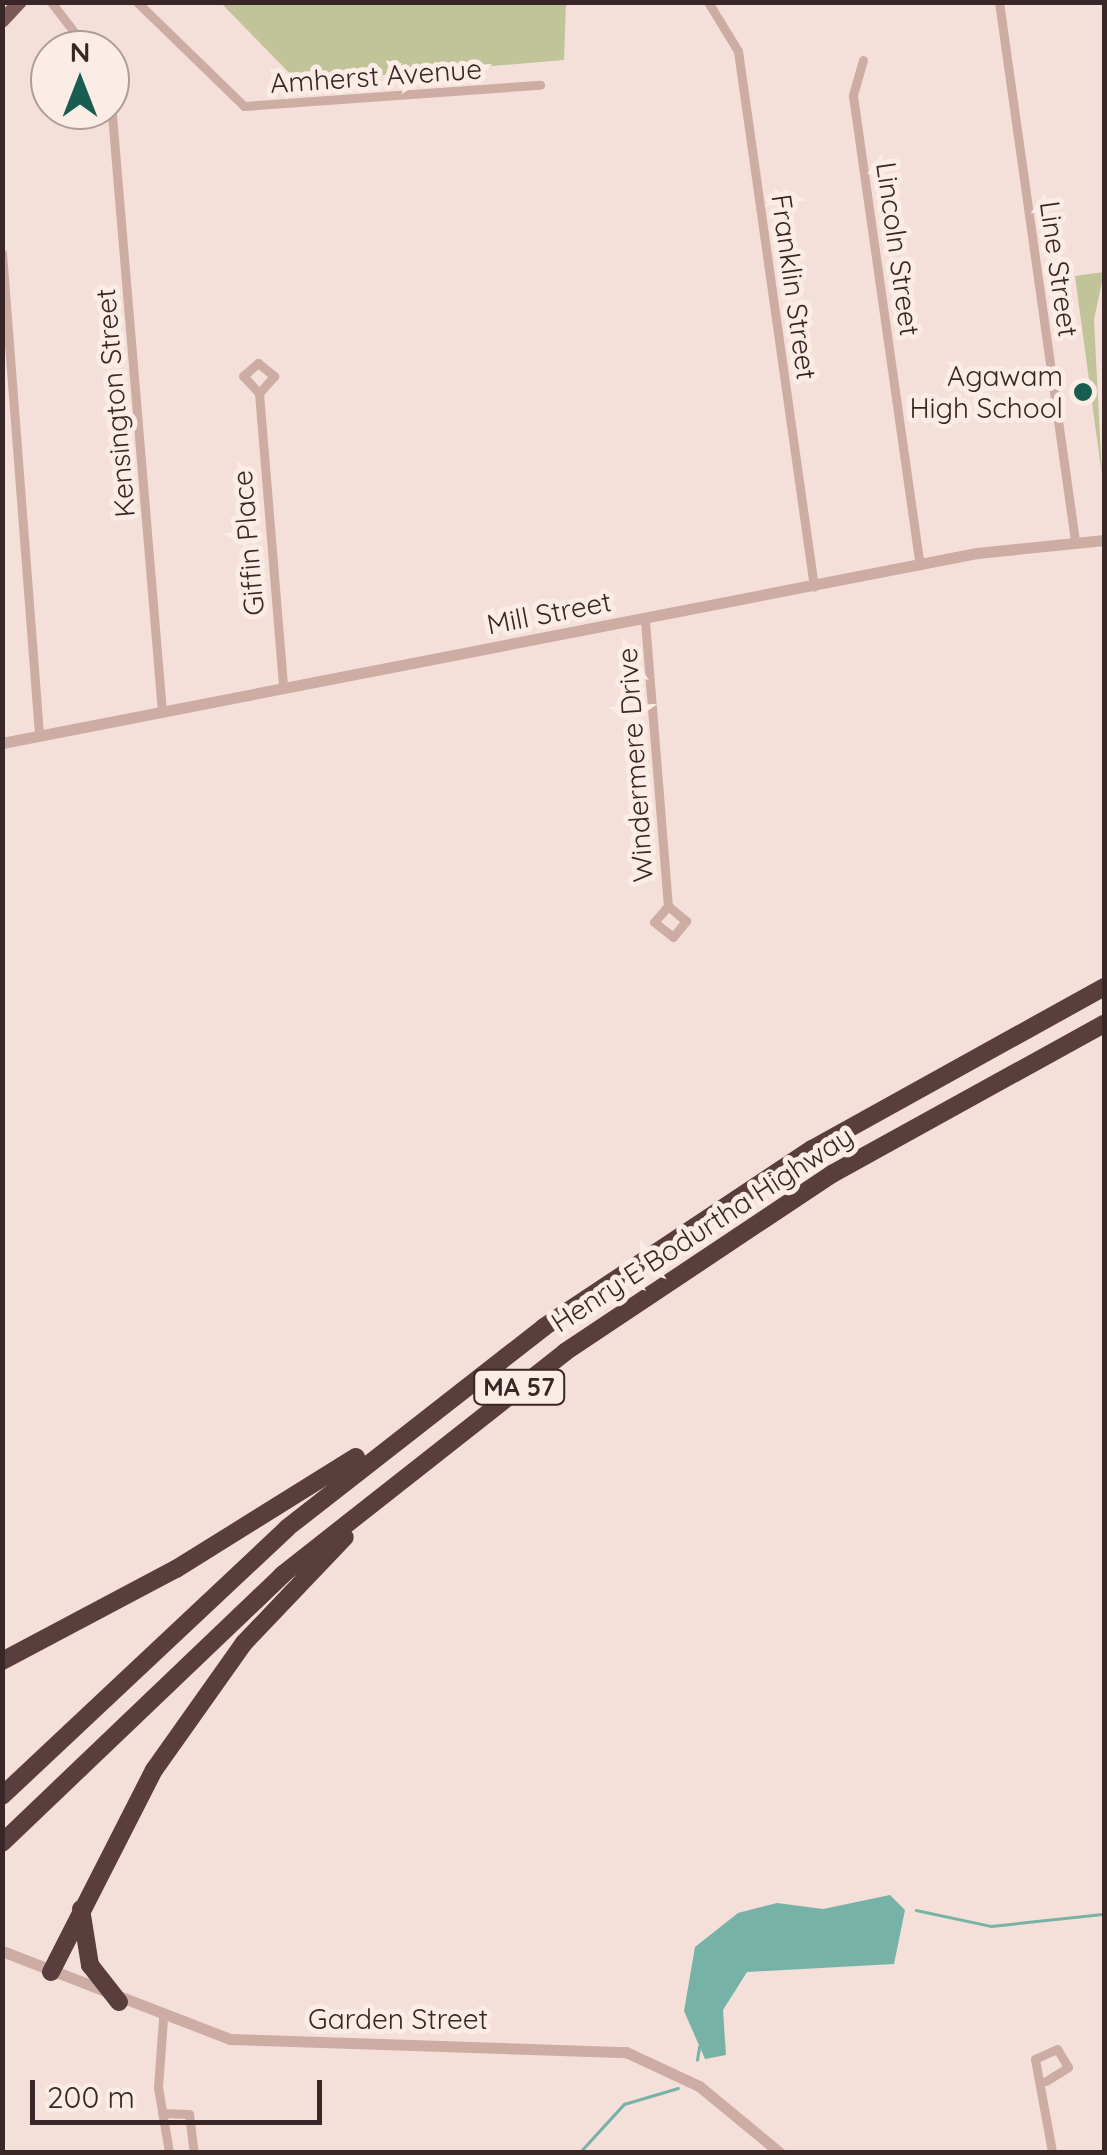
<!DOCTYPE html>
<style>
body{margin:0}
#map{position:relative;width:1107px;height:2155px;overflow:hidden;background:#f4e0d9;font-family:Quicksand,sans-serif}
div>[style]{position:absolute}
.green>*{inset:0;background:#c1c498}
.water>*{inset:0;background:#76b3a6}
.stream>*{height:2.5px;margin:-1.25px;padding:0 1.25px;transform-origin:1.25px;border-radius:1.25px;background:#76b3a6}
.minor>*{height:9px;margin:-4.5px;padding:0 4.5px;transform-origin:4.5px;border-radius:4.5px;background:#cdaca4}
.tertiary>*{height:11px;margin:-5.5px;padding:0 5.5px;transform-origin:5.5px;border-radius:5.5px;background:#cdaca4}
.primary>*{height:14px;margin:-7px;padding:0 7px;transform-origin:7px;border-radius:7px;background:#7b5956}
.motorway>*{height:18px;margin:-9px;padding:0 9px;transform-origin:9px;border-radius:9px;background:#593e3d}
.dots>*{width:28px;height:28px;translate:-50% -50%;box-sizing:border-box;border:5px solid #fbece6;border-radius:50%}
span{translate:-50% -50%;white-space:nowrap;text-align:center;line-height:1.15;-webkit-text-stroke:10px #fbece6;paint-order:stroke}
.shield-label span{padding:2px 8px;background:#fbece6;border:2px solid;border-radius:8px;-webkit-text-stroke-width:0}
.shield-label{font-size:25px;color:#382726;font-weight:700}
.street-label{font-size:28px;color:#382726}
.poi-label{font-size:28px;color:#382726}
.right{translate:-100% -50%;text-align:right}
.frame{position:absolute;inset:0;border:5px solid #382726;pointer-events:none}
.north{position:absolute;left:30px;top:30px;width:100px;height:100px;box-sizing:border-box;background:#fbece6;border:2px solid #ad9d99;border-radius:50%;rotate:0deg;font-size:28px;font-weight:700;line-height:40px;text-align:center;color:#382726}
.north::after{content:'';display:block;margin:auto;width:35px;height:45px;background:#185d50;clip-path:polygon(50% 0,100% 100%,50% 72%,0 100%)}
.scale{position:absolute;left:30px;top:2080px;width:292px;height:45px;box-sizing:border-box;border:5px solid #382726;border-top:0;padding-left:12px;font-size:30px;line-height:35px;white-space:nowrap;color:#382726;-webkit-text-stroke:8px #fbece6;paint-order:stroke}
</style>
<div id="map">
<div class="green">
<div style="clip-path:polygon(221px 3px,566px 3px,564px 60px,298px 82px)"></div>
<div style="clip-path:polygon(1104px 272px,1094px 320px,1102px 476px,1075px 276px)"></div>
</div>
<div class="water">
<div style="clip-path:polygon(890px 1895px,905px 1910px,894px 1964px,747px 1972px,723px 2010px,726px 2055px,705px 2059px,684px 2011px,695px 1947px,738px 1913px,777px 1903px,823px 1909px)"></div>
</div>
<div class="stream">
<div style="left:916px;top:1910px;width:77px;rotate:12deg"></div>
<div style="left:991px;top:1926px;width:114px;rotate:-6.1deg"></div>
<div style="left:697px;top:2060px;width:13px;rotate:-81deg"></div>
<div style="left:580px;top:2152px;width:65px;rotate:-47.5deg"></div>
<div style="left:624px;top:2104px;width:56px;rotate:-16.5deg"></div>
</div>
<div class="minor">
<div style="left:51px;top:2px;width:61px;rotate:52.4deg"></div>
<div style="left:137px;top:2px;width:149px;rotate:44.2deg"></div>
<div style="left:244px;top:106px;width:297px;rotate:-4.1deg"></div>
<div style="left:708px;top:2px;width:57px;rotate:58.5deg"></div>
<div style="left:738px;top:51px;width:541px;rotate:81.93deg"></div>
<div style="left:999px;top:2px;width:544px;rotate:81.97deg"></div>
<div style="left:863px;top:60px;width:37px;rotate:106deg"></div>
<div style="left:853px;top:96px;width:474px;rotate:81.9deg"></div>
<div style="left:110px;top:91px;width:623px;rotate:85.21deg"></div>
<div style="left:2px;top:253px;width:484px;rotate:85.6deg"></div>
<div style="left:259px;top:393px;width:23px;rotate:-133deg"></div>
<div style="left:243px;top:376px;width:20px;rotate:-41deg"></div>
<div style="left:258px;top:363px;width:21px;rotate:39deg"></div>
<div style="left:274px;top:376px;width:23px;rotate:131deg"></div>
<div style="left:259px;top:393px;width:296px;rotate:85.3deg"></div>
<div style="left:645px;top:621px;width:286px;rotate:85.4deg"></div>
<div style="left:668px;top:906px;width:21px;rotate:131deg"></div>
<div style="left:654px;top:922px;width:24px;rotate:38deg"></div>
<div style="left:673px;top:937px;width:21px;rotate:-51deg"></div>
<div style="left:686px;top:921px;width:23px;rotate:-140deg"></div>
<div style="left:163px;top:2019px;width:68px;rotate:94.2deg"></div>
<div style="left:158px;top:2087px;width:66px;rotate:80.4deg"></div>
<div style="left:1046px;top:2081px;width:26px;rotate:-32deg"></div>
<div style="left:1068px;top:2067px;width:21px;rotate:-121deg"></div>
<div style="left:1057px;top:2049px;width:24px;rotate:156deg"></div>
<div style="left:1035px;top:2059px;width:95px;rotate:79.6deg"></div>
<div style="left:162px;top:2113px;width:27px;rotate:2deg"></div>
<div style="left:189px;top:2114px;width:38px;rotate:83deg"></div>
</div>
<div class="tertiary">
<div style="left:2px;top:743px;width:993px;rotate:-11.03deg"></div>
<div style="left:977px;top:553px;width:128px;rotate:-5.8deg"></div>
<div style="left:2px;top:1951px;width:244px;rotate:21.1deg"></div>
<div style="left:230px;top:2039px;width:396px;rotate:1.9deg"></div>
<div style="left:626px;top:2052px;width:81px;rotate:25deg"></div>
<div style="left:699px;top:2086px;width:104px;rotate:39.5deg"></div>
</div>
<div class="primary">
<div style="left:2px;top:21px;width:26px;rotate:-47deg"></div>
</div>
<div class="motorway">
<div style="left:2px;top:1661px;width:197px;rotate:-27.9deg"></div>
<div style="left:176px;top:1569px;width:212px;rotate:-31.9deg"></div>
<div style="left:2px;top:1796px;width:391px;rotate:-43.2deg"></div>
<div style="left:287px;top:1528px;width:326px;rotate:-38deg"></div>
<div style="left:544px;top:1327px;width:322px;rotate:-33.6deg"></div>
<div style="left:812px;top:1149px;width:334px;rotate:-29deg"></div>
<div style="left:2px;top:1843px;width:388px;rotate:-43.7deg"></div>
<div style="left:282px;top:1575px;width:360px;rotate:-38.2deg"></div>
<div style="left:565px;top:1352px;width:321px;rotate:-33.7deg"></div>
<div style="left:832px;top:1174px;width:311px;rotate:-28.9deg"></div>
<div style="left:81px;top:1909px;width:57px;rotate:80.9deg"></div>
<div style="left:90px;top:1965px;width:47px;rotate:51.9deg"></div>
<div style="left:51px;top:1972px;width:227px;rotate:-63deg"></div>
<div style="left:154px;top:1770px;width:156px;rotate:-54.7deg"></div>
<div style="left:244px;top:1643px;width:146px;rotate:-46.4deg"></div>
</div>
<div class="dots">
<div style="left:1083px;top:392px;background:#185d50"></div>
</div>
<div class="shield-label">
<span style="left:519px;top:1387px">MA 57</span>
</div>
<div class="street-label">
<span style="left:376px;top:76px;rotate:-4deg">Amherst Avenue</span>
<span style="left:898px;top:249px;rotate:82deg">Lincoln Street</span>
<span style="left:1059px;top:269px;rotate:82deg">Line Street</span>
<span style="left:794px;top:287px;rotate:82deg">Franklin Street</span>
<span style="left:115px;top:403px;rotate:-95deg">Kensington Street</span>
<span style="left:248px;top:543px;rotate:-95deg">Giffin Place</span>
<span style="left:549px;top:613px;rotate:-11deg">Mill Street</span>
<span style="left:635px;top:765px;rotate:-94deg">Windermere Drive</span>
<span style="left:702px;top:1229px;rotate:-33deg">Henry E Bodurtha Highway</span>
<span style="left:398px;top:2019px">Garden Street</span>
</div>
<div class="poi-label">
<span class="right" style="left:1063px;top:392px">Agawam<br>High School</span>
</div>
<div class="frame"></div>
<div class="north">N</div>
<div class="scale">200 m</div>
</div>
